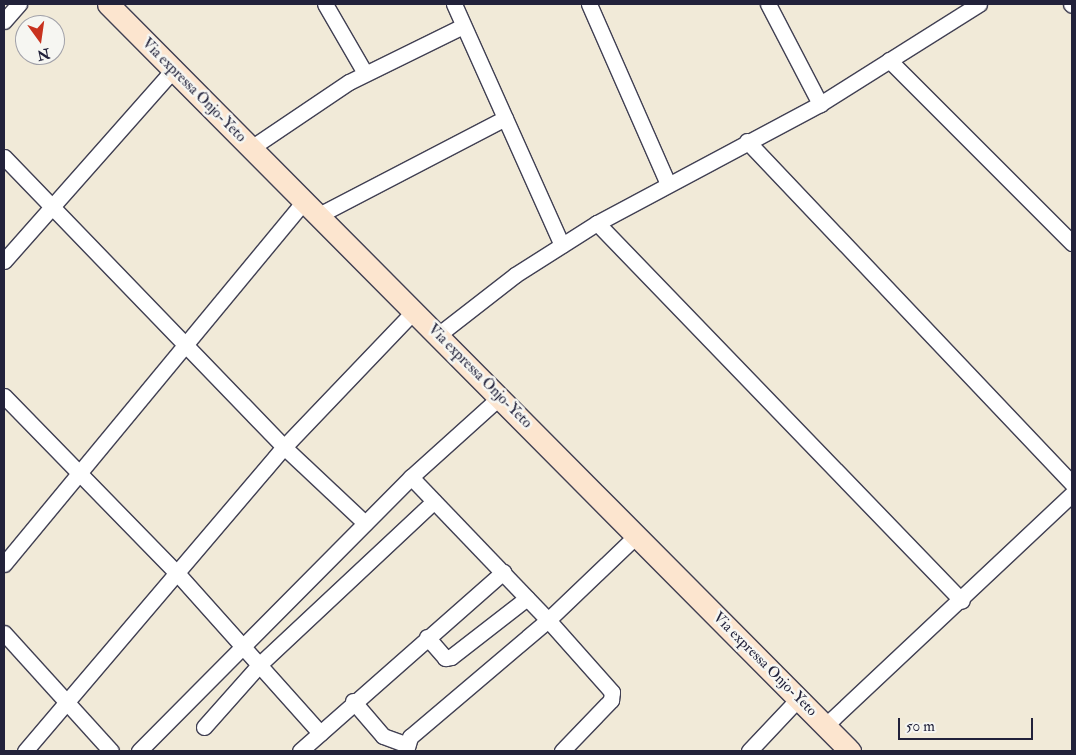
<!DOCTYPE html>
<style>
body{margin:0}
#map{position:relative;width:1076px;height:755px;overflow:hidden;background:#f1ead8;font-family:"IM FELL Double Pica",serif}
div>[style]{position:absolute}
.roads{filter:drop-shadow(1px 0 #414053) drop-shadow(-1px 0 #414053) drop-shadow(0 1px #414053) drop-shadow(0 -1px #414053)}
.street>*{height:15px;margin:-7.5px;padding:0 7.5px;transform-origin:7.5px;border-radius:7.5px;background:#fff}
.secondary>*{height:21px;margin:-10.5px;padding:0 10.5px;transform-origin:10.5px;border-radius:10.5px;background:#fce5cf}
span{translate:-50% -50%;white-space:nowrap;text-align:center;line-height:1.15;-webkit-text-stroke:5px #f6f6f2;paint-order:stroke}
.street-label{font-size:15px;color:#22223b}
.frame{position:absolute;inset:0;border:5px solid #22223b;pointer-events:none}
.north{position:absolute;left:15px;top:15px;width:50px;height:50px;box-sizing:border-box;background:#f6f6f2;border:1px solid #a1a1a9;border-radius:50%;rotate:166deg;font-size:14px;font-weight:700;line-height:20px;text-align:center;color:#22223b}
.north::after{content:'';display:block;margin:auto;width:18px;height:22px;background:#c8321e;clip-path:polygon(50% 0,100% 100%,50% 72%,0 100%)}
.scale{position:absolute;left:898px;top:718px;width:135px;height:22px;box-sizing:border-box;border:2px solid #22223b;border-top:0;padding-left:6px;font-size:15px;line-height:18px;white-space:nowrap;color:#22223b;-webkit-text-stroke:4px #f6f6f2;paint-order:stroke}
</style>
<div id="map">
<div class="roads">
<div class="street">
<div style="left:325px;top:4px;width:80px;rotate:59.9deg"></div>
<div style="left:454px;top:4px;width:264px;rotate:65.9deg"></div>
<div style="left:589px;top:4px;width:197px;rotate:66.3deg"></div>
<div style="left:768px;top:4px;width:113px;rotate:62.5deg"></div>
<div style="left:1071px;top:4px;width:1px;rotate:45deg"></div>
<div style="left:4px;top:21px;width:23px;rotate:-49deg"></div>
<div style="left:889px;top:60px;width:259px;rotate:45deg"></div>
<div style="left:747px;top:141px;width:472px;rotate:46.5deg"></div>
<div style="left:251px;top:148px;width:118px;rotate:-34deg"></div>
<div style="left:349px;top:82px;width:127px;rotate:-26.2deg"></div>
<div style="left:4px;top:157px;width:403px;rotate:46deg"></div>
<div style="left:284px;top:447px;width:111px;rotate:43.2deg"></div>
<div style="left:317px;top:216px;width:212px;rotate:-27.5deg"></div>
<div style="left:597px;top:223px;width:525px;rotate:46deg"></div>
<div style="left:4px;top:261px;width:258px;rotate:-48.5deg"></div>
<div style="left:438px;top:335px;width:98px;rotate:-37.9deg"></div>
<div style="left:515px;top:275px;width:97px;rotate:-32.4deg"></div>
<div style="left:597px;top:223px;width:253px;rotate:-28.1deg"></div>
<div style="left:820px;top:104px;width:188px;rotate:-32.2deg"></div>
<div style="left:4px;top:396px;width:248px;rotate:45.7deg"></div>
<div style="left:177px;top:573px;width:215px;rotate:48.2deg"></div>
<div style="left:4px;top:564px;width:470px;rotate:-50.4deg"></div>
<div style="left:4px;top:633px;width:159px;rotate:47.8deg"></div>
<div style="left:427px;top:637px;width:28px;rotate:49deg"></div>
<div style="left:445px;top:658px;width:6px;rotate:-9deg"></div>
<div style="left:451px;top:657px;width:96px;rotate:-37.8deg"></div>
<div style="left:353px;top:701px;width:46px;rotate:49.4deg"></div>
<div style="left:383px;top:736px;width:23px;rotate:20deg"></div>
<div style="left:826px;top:725px;width:337px;rotate:-43.2deg"></div>
<div style="left:204px;top:727px;width:84px;rotate:-48.4deg"></div>
<div style="left:260px;top:664px;width:238px;rotate:-43.1deg"></div>
<div style="left:25px;top:751px;width:399px;rotate:-49.6deg"></div>
<div style="left:284px;top:447px;width:188px;rotate:-46.3deg"></div>
<div style="left:139px;top:751px;width:386px;rotate:-45.2deg"></div>
<div style="left:411px;top:477px;width:121px;rotate:-42deg"></div>
<div style="left:300px;top:751px;width:271px;rotate:-41.4deg"></div>
<div style="left:406px;top:751px;width:15px;rotate:-74deg"></div>
<div style="left:410px;top:737px;width:181px;rotate:-40.3deg"></div>
<div style="left:548px;top:620px;width:198px;rotate:-133.8deg"></div>
<div style="left:562px;top:751px;width:71px;rotate:-46.1deg"></div>
<div style="left:611px;top:700px;width:8px;rotate:-83deg"></div>
<div style="left:612px;top:692px;width:96px;rotate:-131.6deg"></div>
<div style="left:548px;top:620px;width:123px;rotate:-43.7deg"></div>
<div style="left:749px;top:751px;width:73px;rotate:-46.7deg"></div>
</div>
<div class="secondary">
<div style="left:108px;top:4px;width:1053px;rotate:45.19deg"></div>
</div>
</div>
<div class="street-label">
<span style="left:194px;top:90px;rotate:45deg">Via expressa Onjo-Yeto</span>
<span style="left:480px;top:376px;rotate:45deg">Via expressa Onjo-Yeto</span>
<span style="left:765px;top:664px;rotate:45deg">Via expressa Onjo-Yeto</span>
</div>
<div class="frame"></div>
<div class="north">N</div>
<div class="scale">50 m</div>
</div>
